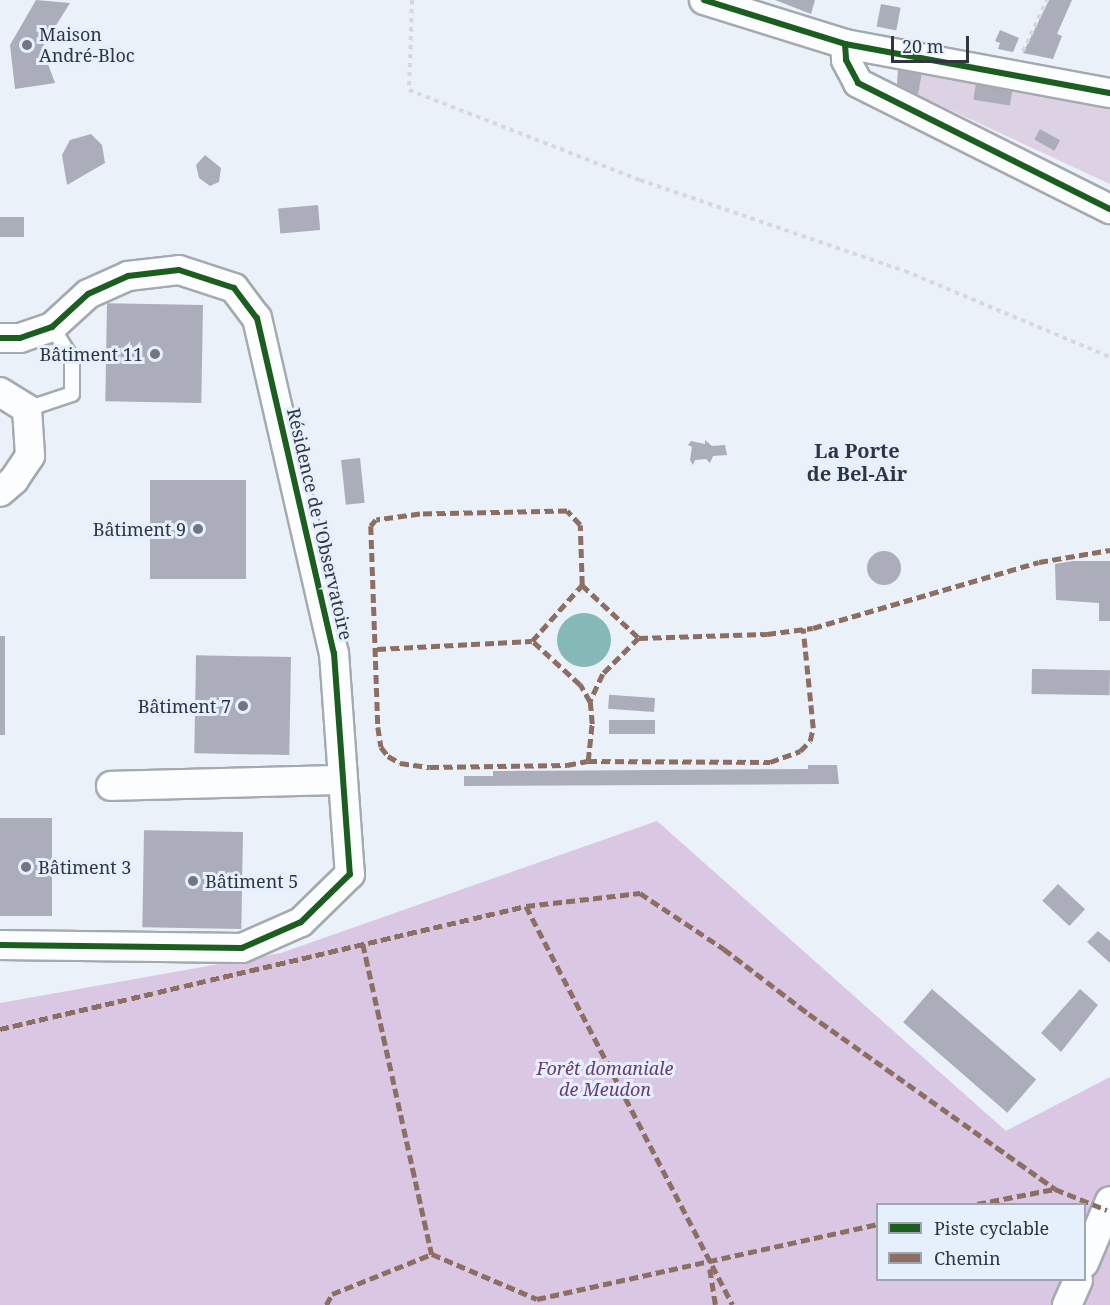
<!DOCTYPE html>
<meta charset="utf-8">
<style>
body{margin:0}
#map{position:relative;width:1110px;height:1305px;overflow:hidden;background:#ebf1f8;font-family:"Noto Serif",serif}
div>[style]{position:absolute}
.green>*{inset:0;background:#dcd2e4}
.forest>*{inset:0;background:#d9c7e3}
.water>*{inset:0;background:#85b9b8}
.round{border-radius:50%}
.building>*{inset:0;background:#acadba;transform-origin:0 0}
.path>*{height:4px;margin-top:-2px;transform-origin:0;background:repeating-linear-gradient(90deg,#d7d8db 0 4.5px,transparent 0 9px)}
.roads{filter:drop-shadow(2px 0 #a4aab0) drop-shadow(-2px 0 #a4aab0) drop-shadow(0 2px #a4aab0) drop-shadow(0 -2px #a4aab0)}
.service>*{height:14px;margin:-7px;padding:0 7px;transform-origin:7px;border-radius:7px;background:#fcfdfe}
.minor>*{height:28px;margin:-14px;padding:0 14px;transform-origin:14px;border-radius:14px;background:#fcfdfe}
.quiet>*{height:4.5px;margin-top:-2.25px;transform-origin:0;background:repeating-linear-gradient(90deg,#8d6e63 0 9px,transparent 0 13.5px)}
.cycleway>*{height:6px;margin:-3px;padding:0 3px;transform-origin:3px;border-radius:3px;background:#1b5e20}
.dots>*{width:16px;height:16px;translate:-50% -50%;box-sizing:border-box;border:3px solid #e6f0fd;border-radius:50%}
span{translate:-50% -50%;white-space:nowrap;text-align:center;line-height:1.15;-webkit-text-stroke:6px #e6f0fd;paint-order:stroke}
.poi-label{font-size:18px;color:#2f363e}
.left{translate:0 -50%;text-align:left}
.right{translate:-100% -50%;text-align:right}
.street-label{font-size:18px;color:#2f363e}
.park-label{font-size:18px;color:#693b72;font-style:italic}
.neighbourhood-label{font-size:20px;color:#2f363e;font-weight:700}
.legend{position:absolute;left:876px;top:1203px;width:210px;height:78px;box-sizing:border-box;background:#e6f0fd;border:2px solid #9da6b1;margin:0;padding:8px 10px;list-style:none;font-size:18px;color:#2f363e}
.legend li{display:flex;align-items:center;gap:12px;height:30px}
.legend b{width:30px;border:2px solid #9da6b1}
.scale{position:absolute;left:891px;top:36px;width:78px;height:27px;box-sizing:border-box;border:3px solid #2f363e;border-top:0;padding-left:8px;font-size:18px;line-height:21px;white-space:nowrap;color:#2f363e;-webkit-text-stroke:4px #e6f0fd;paint-order:stroke}
</style>
<div id="map">
<div class="green">
<div style="clip-path:polygon(922px 73px,1110px 108px,1110px 184px,918px 95px)"></div>
</div>
<div class="forest">
<div style="clip-path:polygon(evenodd,657px 821px,1006px 1131px,1110px 1077px,1110px 1305px,0 1305px,0 1003px,281px 953px,657px 821px,878px 1204px,1084px 1204px,1084px 1280px,878px 1280px,878px 1204px)"></div>
</div>
<div class="water">
<div class="round" style="left:557px;top:613px;width:54px;height:54px"></div>
</div>
<div class="building">
<div style="clip-path:polygon(36px 0,70px 3px,42px 48px,55px 83px,15px 89px,10px 45px)"></div>
<div style="clip-path:polygon(775px 0,815px 0,811px 14px)"></div>
<div style="clip-path:polygon(1049px 0,1072px 0,1057px 34px,1062px 36px,1053px 59px,1023px 53px)"></div>
<div style="left:881px;top:4px;width:20px;height:23px;rotate:11deg"></div>
<div style="clip-path:polygon(1000px 30px,1019px 38px,1013px 52px,998px 49px,1000px 43px,995px 41px)"></div>
<div style="clip-path:polygon(898px 68px,922px 73px,918px 95px,897px 84px)"></div>
<div style="left:976px;top:83px;width:37px;height:17px;rotate:9deg"></div>
<div style="left:1040px;top:129px;width:23px;height:12px;rotate:29deg"></div>
<div style="clip-path:polygon(91px 134px,102px 145px,105px 163px,67px 185px,62px 155px,70px 140px)"></div>
<div style="clip-path:polygon(205px 155px,221px 168px,219px 182px,210px 186px,199px 178px,196px 165px)"></div>
<div style="left:318px;top:205px;width:25px;height:40px;rotate:85deg"></div>
<div style="left:0;top:217px;width:24px;height:20px"></div>
<div style="left:203px;top:305px;width:98px;height:96px;rotate:91deg"></div>
<div style="clip-path:polygon(705px 440px,712px 446px,725px 445px,727px 455px,713px 456px,710px 463px,706px 459px,695px 460px,693px 465px,690px 460px,692px 447px,688px 445px,691px 441px,705px 444px)"></div>
<div style="left:360px;top:458px;width:45px;height:19px;rotate:84deg"></div>
<div style="left:150px;top:480px;width:96px;height:99px"></div>
<div class="round" style="left:867px;top:551px;width:34px;height:34px"></div>
<div style="clip-path:polygon(1073px 561px,1110px 561px,1110px 621px,1099px 621px,1099px 603px,1056px 600px,1055px 564px)"></div>
<div style="left:0;top:636px;width:5px;height:99px"></div>
<div style="left:291px;top:657px;width:98px;height:95px;rotate:91deg"></div>
<div style="left:1032px;top:669px;width:78px;height:25px;rotate:1deg"></div>
<div style="left:655px;top:698px;width:14px;height:46px;rotate:94deg"></div>
<div style="left:609px;top:720px;width:46px;height:14px"></div>
<div style="clip-path:polygon(808px 765px,837px 765px,839px 784px,464px 786px,464px 776px,493px 776px,493px 771px,808px 769px)"></div>
<div style="left:0;top:818px;width:52px;height:98px"></div>
<div style="left:243px;top:832px;width:97px;height:99px;rotate:91deg"></div>
<div style="left:1058px;top:884px;width:37px;height:23px;rotate:43deg"></div>
<div style="clip-path:polygon(1098px 931px,1110px 941px,1110px 963px,1087px 942px)"></div>
<div style="left:932px;top:989px;width:138px;height:44px;rotate:41deg"></div>
<div style="clip-path:polygon(1080px 989px,1098px 1005px,1061px 1052px,1041px 1033px)"></div>
</div>
<div class="path">
<div style="left:412px;top:0;width:90px;rotate:91.9deg"></div>
<div style="left:409px;top:90px;width:248px;rotate:21.3deg"></div>
<div style="left:640px;top:180px;width:280px;rotate:19deg"></div>
<div style="left:905px;top:271px;width:222px;rotate:22.8deg"></div>
<div style="left:1023px;top:51px;width:56px;rotate:-64.8deg"></div>
</div>
<div class="roads">
<div class="service">
<div style="left:27px;top:409px;width:47px;rotate:-18.4deg"></div>
<div style="left:72px;top:394px;width:35px;rotate:-90deg"></div>
<div style="left:72px;top:359px;width:38px;rotate:-122deg"></div>
</div>
<div class="minor">
<div style="left:704px;top:0;width:148px;rotate:17.3deg"></div>
<div style="left:845px;top:44px;width:269px;rotate:10.5deg"></div>
<div style="left:845px;top:44px;width:16px;rotate:86deg"></div>
<div style="left:846px;top:60px;width:26px;rotate:62deg"></div>
<div style="left:858px;top:83px;width:282px;rotate:26.6deg"></div>
<div style="left:0;top:338px;width:20px"></div>
<div style="left:20px;top:338px;width:34px;rotate:-19deg"></div>
<div style="left:52px;top:327px;width:49px;rotate:-42.5deg"></div>
<div style="left:88px;top:294px;width:44px;rotate:-24.2deg"></div>
<div style="left:128px;top:276px;width:51px;rotate:-6.7deg"></div>
<div style="left:179px;top:270px;width:58px;rotate:18.1deg"></div>
<div style="left:234px;top:288px;width:38px;rotate:53deg"></div>
<div style="left:257px;top:318px;width:344px;rotate:77.1deg"></div>
<div style="left:334px;top:653px;width:222px;rotate:85.9deg"></div>
<div style="left:350px;top:874px;width:69px;rotate:135.6deg"></div>
<div style="left:301px;top:922px;width:64px;rotate:156.2deg"></div>
<div style="left:242px;top:948px;width:242px;rotate:-179.3deg"></div>
<div style="left:0;top:392px;width:32px;rotate:32deg"></div>
<div style="left:27px;top:409px;width:47px;rotate:86.3deg"></div>
<div style="left:30px;top:456px;width:29px;rotate:124deg"></div>
<div style="left:14px;top:480px;width:18px;rotate:139deg"></div>
<div style="left:111px;top:786px;width:232px;rotate:-1.5deg"></div>
<div style="left:1084px;top:1263px;width:67px;rotate:-67.2deg"></div>
<div style="left:1067px;top:1305px;width:27px;rotate:-66deg"></div>
</div>
</div>
<div class="quiet">
<div style="left:582px;top:585px;width:60px;rotate:-91.9deg"></div>
<div style="left:580px;top:525px;width:19px;rotate:-133deg"></div>
<div style="left:567px;top:511px;width:147px;rotate:178.8deg"></div>
<div style="left:420px;top:514px;width:44px;rotate:172.2deg"></div>
<div style="left:376px;top:520px;width:8px;rotate:130deg"></div>
<div style="left:371px;top:526px;width:201px;rotate:88deg"></div>
<div style="left:378px;top:727px;width:20px;rotate:81deg"></div>
<div style="left:381px;top:747px;width:11px;rotate:52deg"></div>
<div style="left:388px;top:756px;width:14px;rotate:30deg"></div>
<div style="left:400px;top:763px;width:30px;rotate:8deg"></div>
<div style="left:430px;top:767px;width:137px;rotate:-0.8deg"></div>
<div style="left:567px;top:765px;width:21px;rotate:-11deg"></div>
<div style="left:588px;top:761px;width:37px;rotate:-84deg"></div>
<div style="left:592px;top:724px;width:22px;rotate:-95deg"></div>
<div style="left:639px;top:638px;width:128px;rotate:-1.8deg"></div>
<div style="left:767px;top:634px;width:46px;rotate:-7.4deg"></div>
<div style="left:813px;top:628px;width:235px;rotate:-16.3deg"></div>
<div style="left:1039px;top:562px;width:72px;rotate:-9.6deg"></div>
<div style="left:377px;top:649px;width:155px;rotate:-3deg"></div>
<div style="left:532px;top:641px;width:75px;rotate:-48.2deg"></div>
<div style="left:582px;top:585px;width:78px;rotate:42.9deg"></div>
<div style="left:639px;top:638px;width:51px;rotate:135deg"></div>
<div style="left:603px;top:674px;width:31px;rotate:115deg"></div>
<div style="left:590px;top:702px;width:20px;rotate:-120deg"></div>
<div style="left:580px;top:685px;width:65px;rotate:-137.5deg"></div>
<div style="left:588px;top:761px;width:182px;rotate:0.3deg"></div>
<div style="left:770px;top:762px;width:32px;rotate:-20deg"></div>
<div style="left:800px;top:751px;width:14px;rotate:-45deg"></div>
<div style="left:810px;top:741px;width:13px;rotate:-77deg"></div>
<div style="left:813px;top:728px;width:100px;rotate:-95.8deg"></div>
<div style="left:526px;top:906px;width:449px;rotate:62.6deg"></div>
<div style="left:363px;top:944px;width:318px;rotate:77.5deg"></div>
<div style="left:432px;top:1254px;width:114px;rotate:23.2deg"></div>
<div style="left:537px;top:1299px;width:349px;rotate:-12.4deg"></div>
<div style="left:0;top:1029px;width:540px;rotate:-13.16deg"></div>
<div style="left:526px;top:906px;width:115px;rotate:-6.5deg"></div>
<div style="left:640px;top:893px;width:101px;rotate:33.7deg"></div>
<div style="left:724px;top:949px;width:107px;rotate:37.4deg"></div>
<div style="left:809px;top:1014px;width:302px;rotate:35.4deg"></div>
<div style="left:1055px;top:1189px;width:56px;rotate:22deg"></div>
<div style="left:977px;top:1204px;width:79px;rotate:-10.9deg"></div>
<div style="left:710px;top:1269px;width:36px;rotate:81deg"></div>
<div style="left:326px;top:1305px;width:13px;rotate:-61deg"></div>
<div style="left:332px;top:1294px;width:108px;rotate:-21.8deg"></div>
</div>
<div class="cycleway">
<div style="left:704px;top:0;width:148px;rotate:17.3deg"></div>
<div style="left:845px;top:44px;width:269px;rotate:10.5deg"></div>
<div style="left:845px;top:44px;width:16px;rotate:86deg"></div>
<div style="left:846px;top:60px;width:26px;rotate:62deg"></div>
<div style="left:858px;top:83px;width:282px;rotate:26.6deg"></div>
<div style="left:0;top:338px;width:20px"></div>
<div style="left:20px;top:338px;width:34px;rotate:-19deg"></div>
<div style="left:52px;top:327px;width:49px;rotate:-42.5deg"></div>
<div style="left:88px;top:294px;width:44px;rotate:-24.2deg"></div>
<div style="left:128px;top:276px;width:51px;rotate:-6.7deg"></div>
<div style="left:179px;top:270px;width:58px;rotate:18.1deg"></div>
<div style="left:234px;top:288px;width:38px;rotate:53deg"></div>
<div style="left:257px;top:318px;width:344px;rotate:77.1deg"></div>
<div style="left:334px;top:653px;width:222px;rotate:85.9deg"></div>
<div style="left:350px;top:874px;width:69px;rotate:135.6deg"></div>
<div style="left:301px;top:922px;width:64px;rotate:156.2deg"></div>
<div style="left:242px;top:948px;width:242px;rotate:-179.3deg"></div>
</div>
<div class="dots">
<div style="left:27px;top:45px;background:#71777f"></div>
<div style="left:155px;top:354px;background:#71777f"></div>
<div style="left:198px;top:529px;background:#71777f"></div>
<div style="left:243px;top:706px;background:#71777f"></div>
<div style="left:26px;top:867px;background:#71777f"></div>
<div style="left:193px;top:881px;background:#71777f"></div>
</div>
<div class="poi-label">
<span class="left" style="left:39px;top:45px">Maison<br>André-Bloc</span>
<span class="right" style="left:143px;top:354px">Bâtiment 11</span>
<span class="right" style="left:186px;top:529px">Bâtiment 9</span>
<span class="right" style="left:231px;top:706px">Bâtiment 7</span>
<span class="left" style="left:38px;top:867px">Bâtiment 3</span>
<span class="left" style="left:205px;top:881px">Bâtiment 5</span>
</div>
<div class="street-label">
<span style="left:320px;top:524px;rotate:77deg">Résidence de l'Observatoire</span>
</div>
<div class="park-label">
<span style="left:605px;top:1079px">Forêt domaniale<br>de Meudon</span>
</div>
<div class="neighbourhood-label">
<span style="left:857px;top:462px">La Porte<br>de Bel-Air</span>
</div>
<ul class="legend">
<li><b style="height:8px;background:#1b5e20"></b>Piste cyclable</li>
<li><b style="height:8px;background:#8d6e63"></b>Chemin</li>
</ul>
<div class="scale">20 m</div>
</div>
